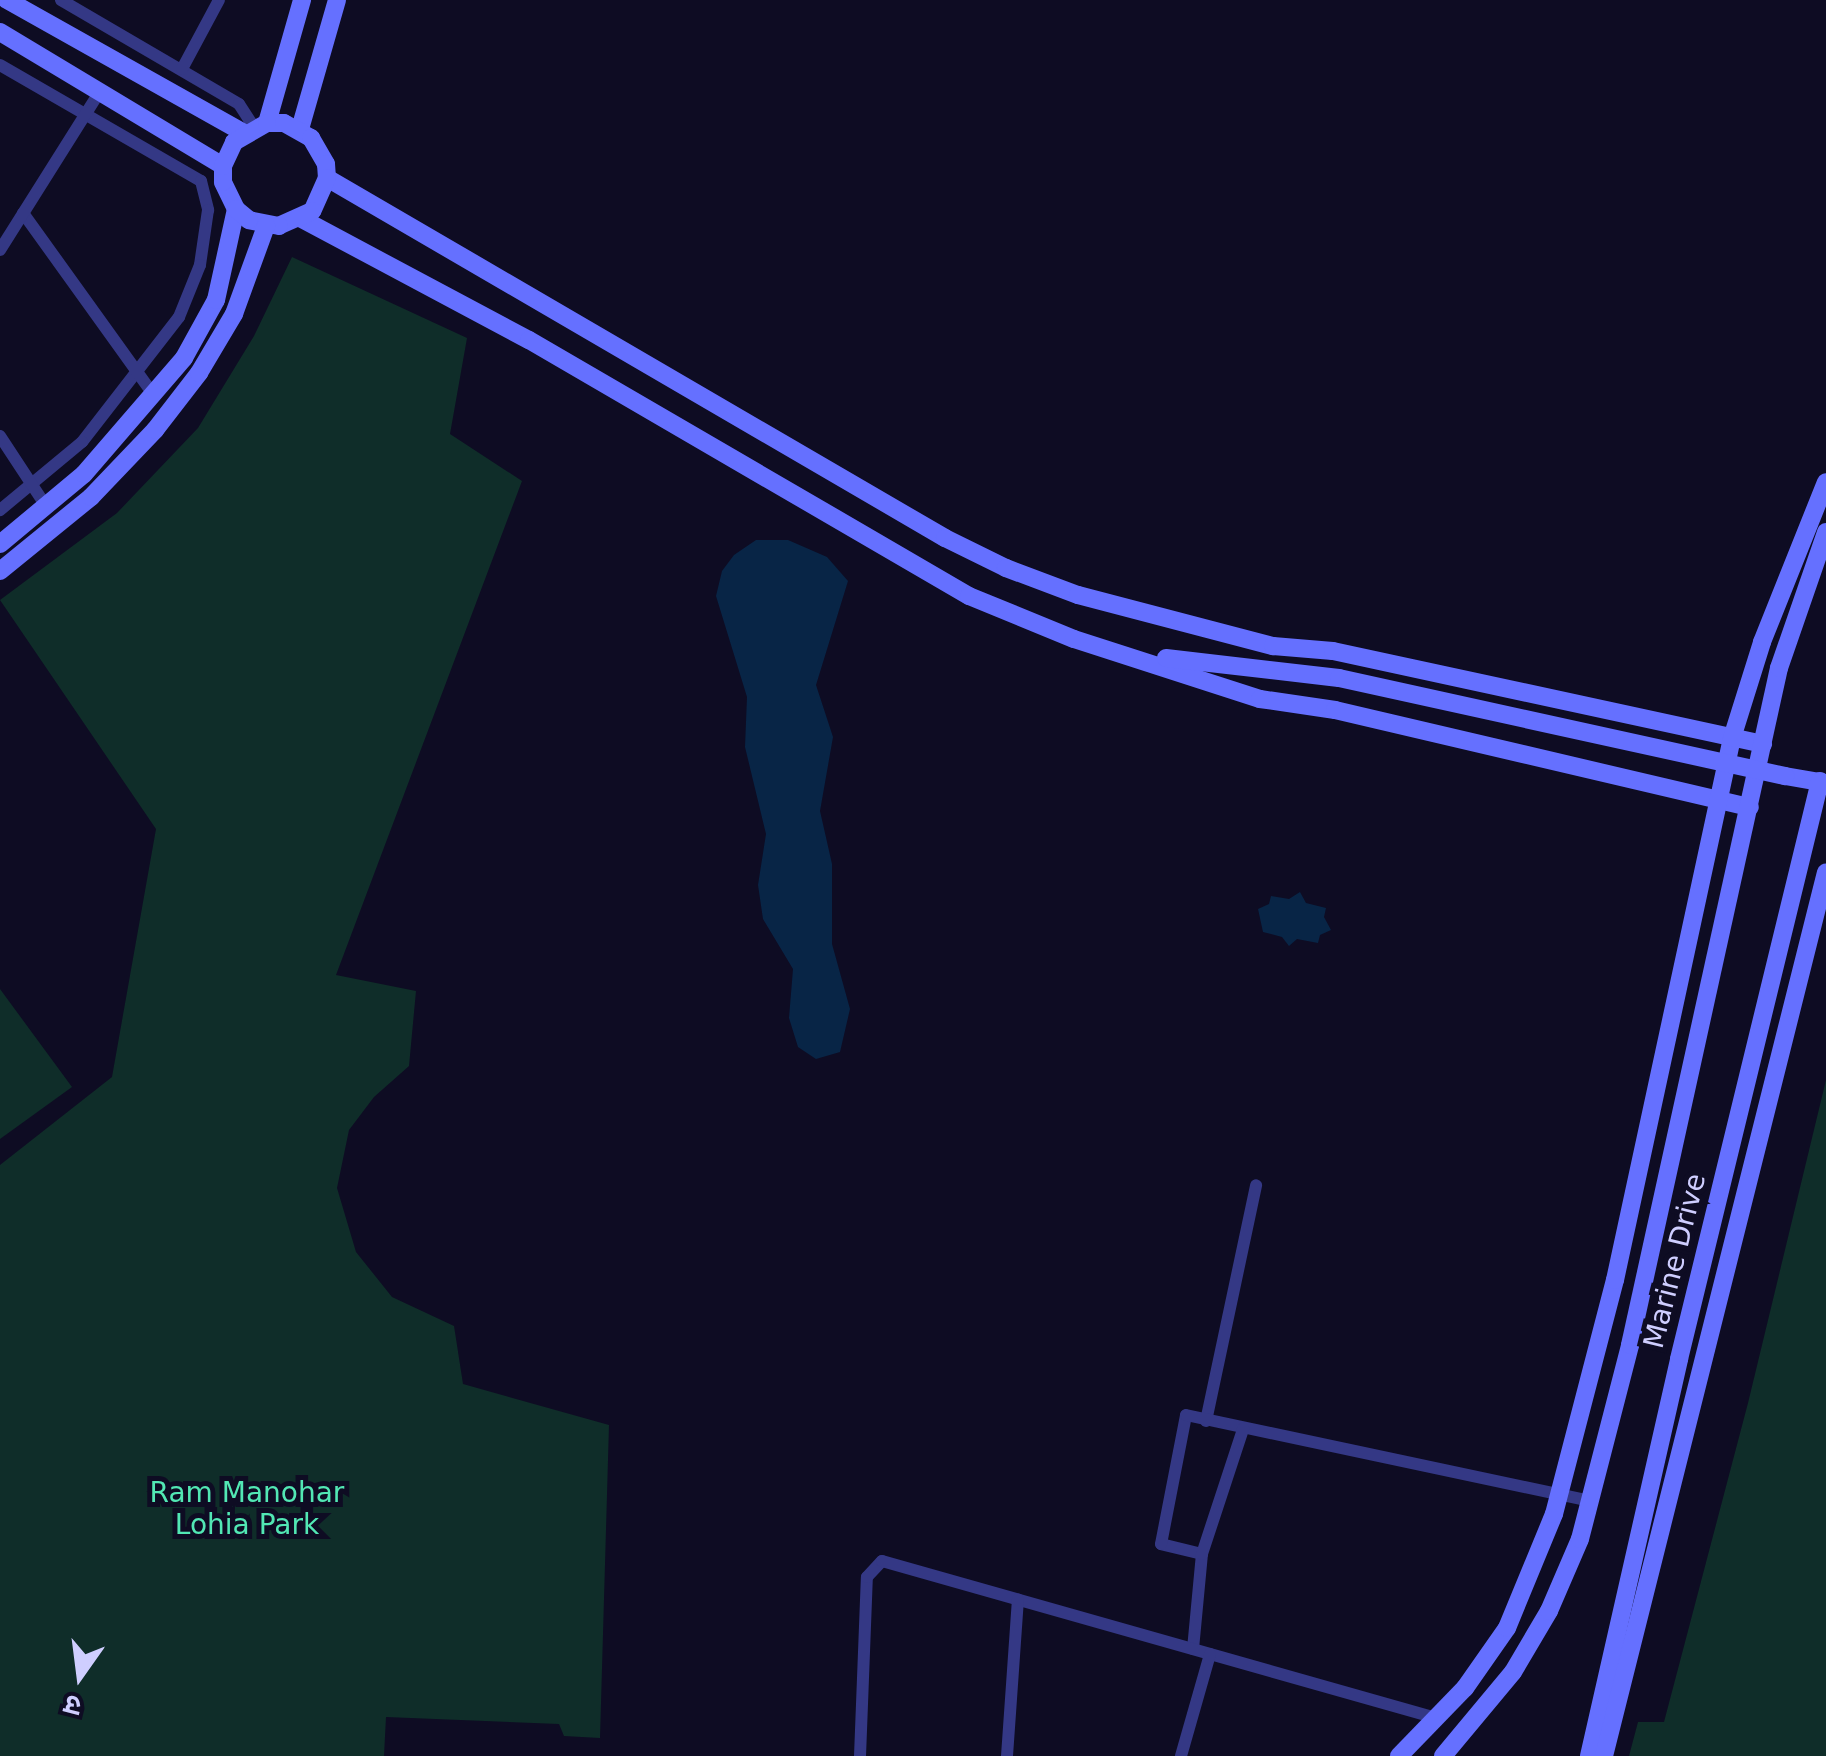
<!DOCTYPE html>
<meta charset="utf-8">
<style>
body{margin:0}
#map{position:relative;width:1826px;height:1756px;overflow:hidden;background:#0e0c23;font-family:"DejaVu Sans","Noto Sans Devanagari",sans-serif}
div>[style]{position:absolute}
.green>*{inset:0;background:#0f2d29}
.water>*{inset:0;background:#082546}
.street>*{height:12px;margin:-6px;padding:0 6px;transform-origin:6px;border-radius:6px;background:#343885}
.secondary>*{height:18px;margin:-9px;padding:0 9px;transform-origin:9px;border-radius:9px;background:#6570ff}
.secondary-bridge>*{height:18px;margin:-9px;padding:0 9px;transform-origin:9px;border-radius:9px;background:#6570ff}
span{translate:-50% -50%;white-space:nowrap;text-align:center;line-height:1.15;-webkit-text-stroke:10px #0e0c23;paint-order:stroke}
.street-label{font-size:28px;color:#cfceff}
.park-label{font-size:28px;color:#52e7b4}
.north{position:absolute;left:30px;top:1626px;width:100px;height:100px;-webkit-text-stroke:8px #0e0c23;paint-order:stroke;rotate:194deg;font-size:28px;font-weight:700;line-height:40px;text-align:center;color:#cfceff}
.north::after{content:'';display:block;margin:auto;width:35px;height:45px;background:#cfceff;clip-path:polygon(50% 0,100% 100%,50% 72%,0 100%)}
</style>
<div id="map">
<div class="green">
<div style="clip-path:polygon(292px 257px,467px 338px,450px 434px,522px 481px,336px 975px,416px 991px,409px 1066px,374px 1097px,349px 1130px,337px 1188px,356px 1252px,392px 1297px,454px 1326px,463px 1384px,609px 1425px,600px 1738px,564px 1736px,559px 1724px,386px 1717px,384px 1756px,0 1756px,0 1165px,112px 1077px,156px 829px,0 600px,117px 513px,198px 428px,254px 336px)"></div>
<div style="clip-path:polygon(0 989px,72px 1087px,0 1139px)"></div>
<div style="clip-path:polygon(1826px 1080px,1826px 1756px,1629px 1756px,1638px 1722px,1664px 1722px,1748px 1403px)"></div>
</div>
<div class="water">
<div style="clip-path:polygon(756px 540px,788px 540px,827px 557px,848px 581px,816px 685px,833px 737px,820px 811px,832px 864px,832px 944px,850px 1009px,840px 1052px,816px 1059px,798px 1047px,789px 1018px,793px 969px,763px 919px,758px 885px,766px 834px,745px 747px,747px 697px,716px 596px,722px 571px,734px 555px)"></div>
<div style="clip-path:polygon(1300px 892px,1306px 903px,1326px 908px,1324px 917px,1331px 930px,1320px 935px,1318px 943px,1297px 939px,1289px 946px,1282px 937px,1263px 932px,1258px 909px,1269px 904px,1271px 896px,1289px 899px)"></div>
</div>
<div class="street">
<div style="left:61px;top:0;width:206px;rotate:30.3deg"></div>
<div style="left:239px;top:104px;width:27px;rotate:57deg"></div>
<div style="left:0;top:65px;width:232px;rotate:30deg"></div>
<div style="left:201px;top:181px;width:30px;rotate:76deg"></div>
<div style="left:208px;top:210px;width:56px;rotate:98.3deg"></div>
<div style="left:200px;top:265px;width:56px;rotate:112deg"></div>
<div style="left:179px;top:317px;width:158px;rotate:127.8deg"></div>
<div style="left:82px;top:442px;width:107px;rotate:140.3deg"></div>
<div style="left:182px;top:69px;width:78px;rotate:-61.8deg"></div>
<div style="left:23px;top:213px;width:224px;rotate:54.3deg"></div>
<div style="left:0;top:250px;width:188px;rotate:-57.8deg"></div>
<div style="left:0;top:436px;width:84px;rotate:56.7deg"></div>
<div style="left:1206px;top:1421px;width:241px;rotate:-78deg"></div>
<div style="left:1202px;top:1554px;width:42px;rotate:-166.3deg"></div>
<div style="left:1161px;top:1544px;width:131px;rotate:-79deg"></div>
<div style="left:1186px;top:1415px;width:413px;rotate:12deg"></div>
<div style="left:1193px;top:1649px;width:95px;rotate:-84.6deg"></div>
<div style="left:1202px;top:1554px;width:132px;rotate:-71.8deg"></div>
<div style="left:860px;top:1756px;width:179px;rotate:-87.8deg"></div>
<div style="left:867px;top:1577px;width:22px;rotate:-47deg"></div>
<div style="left:882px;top:1561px;width:576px;rotate:15.82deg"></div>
<div style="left:1007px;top:1756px;width:157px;rotate:-86deg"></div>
<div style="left:1181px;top:1756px;width:106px;rotate:-74.1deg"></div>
</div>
<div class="secondary">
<div style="left:7px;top:0;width:272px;rotate:29.3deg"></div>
<div style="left:0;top:32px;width:260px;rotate:31deg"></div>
<div style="left:267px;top:123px;width:128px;rotate:-74.1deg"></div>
<div style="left:300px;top:129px;width:134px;rotate:-74deg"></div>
<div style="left:327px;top:178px;width:715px;rotate:30.22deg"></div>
<div style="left:945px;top:538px;width:68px;rotate:26.2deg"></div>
<div style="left:1006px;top:568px;width:77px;rotate:20.6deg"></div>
<div style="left:1078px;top:595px;width:202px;rotate:14.7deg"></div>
<div style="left:1273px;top:646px;width:60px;rotate:4.8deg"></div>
<div style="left:1333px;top:651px;width:440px;rotate:12.2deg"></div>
<div style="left:302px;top:219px;width:257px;rotate:28.1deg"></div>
<div style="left:529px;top:340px;width:509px;rotate:30.19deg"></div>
<div style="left:969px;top:596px;width:113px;rotate:22.3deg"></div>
<div style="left:1074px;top:639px;width:195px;rotate:17.9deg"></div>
<div style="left:1260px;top:699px;width:76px;rotate:8.3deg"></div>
<div style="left:1335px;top:710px;width:426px;rotate:13.2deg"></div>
<div style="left:0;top:544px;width:109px;rotate:-39.8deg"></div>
<div style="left:84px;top:474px;width:153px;rotate:-49.2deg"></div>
<div style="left:184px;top:358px;width:66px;rotate:-61.1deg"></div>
<div style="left:216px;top:300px;width:93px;rotate:-77.6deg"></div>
<div style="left:236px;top:209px;width:30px;rotate:-116deg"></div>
<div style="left:223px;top:182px;width:16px;rotate:-90deg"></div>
<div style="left:223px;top:166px;width:26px;rotate:-65deg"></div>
<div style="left:234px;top:142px;width:38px;rotate:-30deg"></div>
<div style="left:267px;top:123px;width:17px"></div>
<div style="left:284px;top:123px;width:31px;rotate:29deg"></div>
<div style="left:311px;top:138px;width:30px;rotate:60deg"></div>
<div style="left:326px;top:164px;width:14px;rotate:86deg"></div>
<div style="left:327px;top:178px;width:36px;rotate:114deg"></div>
<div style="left:312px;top:211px;width:36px;rotate:156deg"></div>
<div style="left:279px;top:226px;width:31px;rotate:-169deg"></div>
<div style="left:249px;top:220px;width:17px;rotate:-140deg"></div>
<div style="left:0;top:571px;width:117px;rotate:-39.1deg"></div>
<div style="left:91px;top:497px;width:93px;rotate:-46.3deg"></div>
<div style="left:155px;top:430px;width:72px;rotate:-52.3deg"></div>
<div style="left:199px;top:373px;width:69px;rotate:-59.3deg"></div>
<div style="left:234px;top:314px;width:94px;rotate:-70deg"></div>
<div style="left:1166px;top:658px;width:174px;rotate:6.6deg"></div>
<div style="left:1785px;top:776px;width:42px;rotate:9.7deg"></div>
<div style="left:1399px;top:1756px;width:95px;rotate:-45.9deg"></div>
<div style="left:1465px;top:1688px;width:73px;rotate:-55deg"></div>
<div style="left:1507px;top:1628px;width:123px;rotate:-67.6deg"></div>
<div style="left:1554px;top:1514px;width:242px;rotate:-75.4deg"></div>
<div style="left:1615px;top:1280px;width:554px;rotate:-77.82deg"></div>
<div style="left:1732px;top:738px;width:101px;rotate:-72.6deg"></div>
<div style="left:1762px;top:642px;width:172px;rotate:-68.2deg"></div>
<div style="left:1443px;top:1756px;width:109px;rotate:-50.2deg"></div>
<div style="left:1513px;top:1672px;width:71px;rotate:-59.5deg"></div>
<div style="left:1549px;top:1611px;width:78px;rotate:-66.7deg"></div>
<div style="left:1580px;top:1539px;width:200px;rotate:-75.5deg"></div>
<div style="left:1630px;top:1345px;width:693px;rotate:-77.59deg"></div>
<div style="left:1779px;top:668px;width:144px;rotate:-70.9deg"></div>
<div style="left:1589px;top:1756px;width:407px;rotate:-77.2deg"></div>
<div style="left:1679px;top:1359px;width:595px;rotate:-76.29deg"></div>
<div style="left:1604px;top:1756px;width:911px;rotate:-75.9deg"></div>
</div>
<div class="secondary-bridge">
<div style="left:1339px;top:678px;width:457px;rotate:12.4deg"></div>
</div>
<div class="street-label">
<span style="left:1675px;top:1261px;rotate:-76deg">Marine Drive</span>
</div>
<div class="park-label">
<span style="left:247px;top:1509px">Ram Manohar<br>Lohia Park</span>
</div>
<div class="north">उ</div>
</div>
